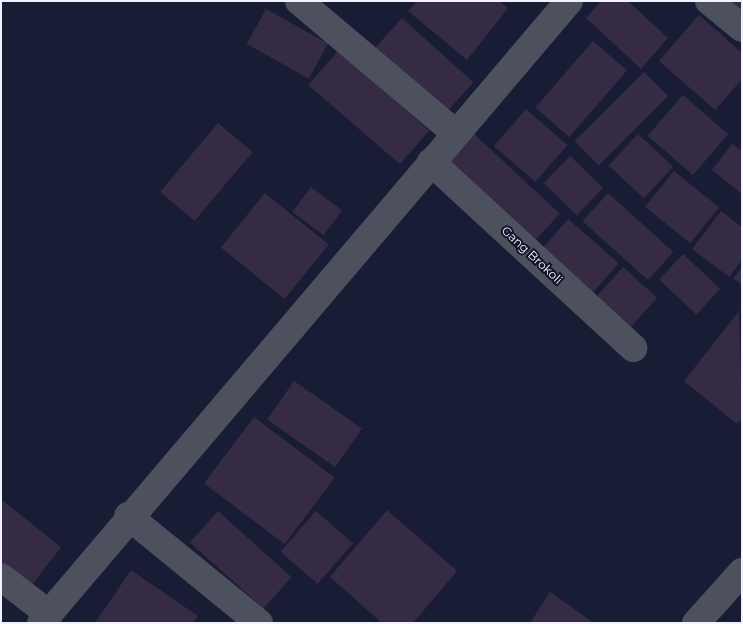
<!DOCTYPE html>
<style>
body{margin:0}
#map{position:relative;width:743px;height:624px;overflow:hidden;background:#191c35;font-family:Montserrat,sans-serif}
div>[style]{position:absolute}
.building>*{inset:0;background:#362b45;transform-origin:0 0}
.street>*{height:28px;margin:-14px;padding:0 14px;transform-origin:14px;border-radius:14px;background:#4c515d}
span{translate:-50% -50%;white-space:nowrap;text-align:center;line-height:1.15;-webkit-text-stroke:4px #10132b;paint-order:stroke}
.street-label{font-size:12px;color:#f0f3fd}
.frame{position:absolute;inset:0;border:2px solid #f0f3fd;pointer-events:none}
</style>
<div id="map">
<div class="building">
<div style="clip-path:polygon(417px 1px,499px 1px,508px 8px,467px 60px,408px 11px)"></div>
<div style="clip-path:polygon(601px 1px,628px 1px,668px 38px,641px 69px,586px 18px)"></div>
<div style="clip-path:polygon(732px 1px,742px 1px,742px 10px)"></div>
<div style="left:266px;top:9px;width:71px;height:40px;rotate:29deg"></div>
<div style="clip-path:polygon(699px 15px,742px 53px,742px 79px,715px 110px,659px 61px)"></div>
<div style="left:402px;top:18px;width:96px;height:45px;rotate:42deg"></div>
<div style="left:593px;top:41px;width:45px;height:88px;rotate:41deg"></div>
<div style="left:338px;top:51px;width:121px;height:45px;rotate:41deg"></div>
<div style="left:644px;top:72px;width:34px;height:98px;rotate:45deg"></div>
<div style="left:683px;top:95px;width:60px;height:54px;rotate:41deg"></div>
<div style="left:526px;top:109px;width:55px;height:49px;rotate:41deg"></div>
<div style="left:218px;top:123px;width:45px;height:90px;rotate:40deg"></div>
<div style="left:472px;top:132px;width:120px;height:44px;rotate:43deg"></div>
<div style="left:638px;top:134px;width:48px;height:43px;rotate:43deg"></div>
<div style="clip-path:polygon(732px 144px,742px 151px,742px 194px,712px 170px)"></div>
<div style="left:570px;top:156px;width:46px;height:38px;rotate:44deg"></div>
<div style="left:674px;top:171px;width:58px;height:46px;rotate:39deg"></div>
<div style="left:311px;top:187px;width:39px;height:31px;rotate:37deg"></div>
<div style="left:265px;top:193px;width:82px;height:70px;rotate:39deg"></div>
<div style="left:608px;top:193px;width:88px;height:38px;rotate:42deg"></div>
<div style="clip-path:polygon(721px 211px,742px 227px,742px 260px,729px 277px,692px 249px)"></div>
<div style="left:568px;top:219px;width:67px;height:50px;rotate:41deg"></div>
<div style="left:683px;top:254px;width:51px;height:35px;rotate:43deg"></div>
<div style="left:623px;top:267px;width:46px;height:50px;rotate:42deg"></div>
<div style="clip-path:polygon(742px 268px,742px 285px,733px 278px)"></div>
<div style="clip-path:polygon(739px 311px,742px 418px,737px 424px,684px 381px)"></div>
<div style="left:294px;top:381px;width:83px;height:47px;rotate:35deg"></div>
<div style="left:254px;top:417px;width:101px;height:83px;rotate:37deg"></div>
<div style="clip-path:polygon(1px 499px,61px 547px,31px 586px,1px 562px)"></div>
<div style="clip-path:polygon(387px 510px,457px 571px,413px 623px,382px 623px,330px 577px)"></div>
<div style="left:218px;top:511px;width:99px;height:42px;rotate:42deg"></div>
<div style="left:316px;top:511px;width:49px;height:54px;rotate:41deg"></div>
<div style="clip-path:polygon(131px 570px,198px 616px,193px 623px,95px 623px)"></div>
<div style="clip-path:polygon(550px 592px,594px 623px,530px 623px)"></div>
</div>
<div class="street">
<div style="left:299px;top:1px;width:204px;rotate:40.2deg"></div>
<div style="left:709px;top:1px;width:43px;rotate:39.3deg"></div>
<div style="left:431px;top:162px;width:275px;rotate:42.6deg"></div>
<div style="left:128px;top:516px;width:169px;rotate:39.2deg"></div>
<div style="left:1px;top:577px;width:61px;rotate:37.6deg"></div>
<div style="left:41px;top:623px;width:816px;rotate:-49.67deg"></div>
<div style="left:696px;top:623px;width:69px;rotate:-48deg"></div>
</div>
<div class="street-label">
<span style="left:532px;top:255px;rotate:43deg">Gang Brokoli</span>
</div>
<div class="frame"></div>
</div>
